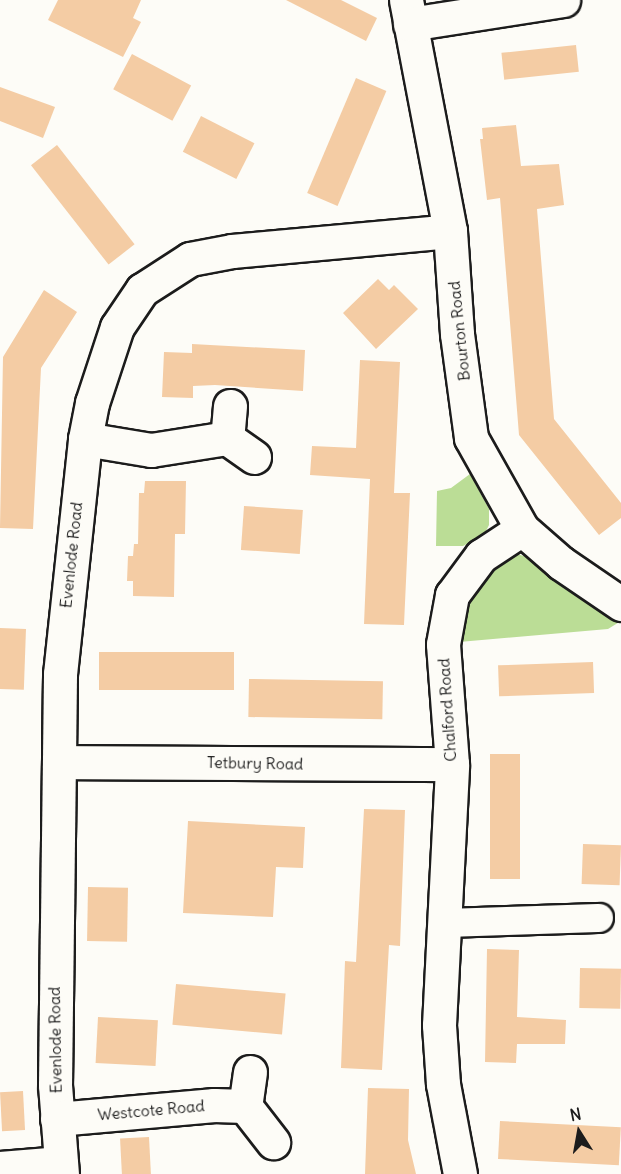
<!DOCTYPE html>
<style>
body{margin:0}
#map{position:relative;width:621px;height:1174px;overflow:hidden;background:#fdfcf7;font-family:Delius,sans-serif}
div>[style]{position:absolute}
.green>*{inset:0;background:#bbdd96}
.building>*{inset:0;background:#f4cca4;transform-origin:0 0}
.roads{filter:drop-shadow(2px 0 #1c1c1c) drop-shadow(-2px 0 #1c1c1c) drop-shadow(0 2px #1c1c1c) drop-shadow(0 -2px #1c1c1c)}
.pedestrian>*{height:28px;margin:-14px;padding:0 14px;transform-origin:14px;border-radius:14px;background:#fdfcf7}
.minor>*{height:33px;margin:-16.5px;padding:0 16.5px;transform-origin:16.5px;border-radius:16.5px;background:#fdfcf7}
span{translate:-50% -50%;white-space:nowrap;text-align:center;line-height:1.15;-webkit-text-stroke:4.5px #fdfcf7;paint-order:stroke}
.street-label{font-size:16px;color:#1c1c1c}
.north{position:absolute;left:549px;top:1102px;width:60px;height:60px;-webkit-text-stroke:4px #fdfcf7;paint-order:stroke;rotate:349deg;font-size:16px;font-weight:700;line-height:24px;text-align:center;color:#1c1c1c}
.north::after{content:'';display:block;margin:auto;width:21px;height:27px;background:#1c1c1c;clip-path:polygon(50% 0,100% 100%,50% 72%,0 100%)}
</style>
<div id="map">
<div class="green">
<div style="clip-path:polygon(470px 474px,489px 509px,489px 525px,484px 535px,463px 546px,436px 546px,437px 491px,451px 488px)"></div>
<div style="clip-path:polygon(514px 553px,533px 559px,621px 615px,621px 621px,608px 629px,459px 642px,459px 623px,475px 580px)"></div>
</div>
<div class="building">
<div style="clip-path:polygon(58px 0,141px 0,133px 18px,141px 22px,123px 57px,48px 20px)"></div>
<div style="clip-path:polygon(286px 0,341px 0,377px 18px,366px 41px)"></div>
<div style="left:576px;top:45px;width:27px;height:75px;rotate:84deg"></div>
<div style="left:132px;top:54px;width:67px;height:40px;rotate:28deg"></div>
<div style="left:356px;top:78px;width:33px;height:125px;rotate:23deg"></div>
<div style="clip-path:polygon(0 87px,55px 107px,43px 138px,0 121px)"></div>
<div style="left:201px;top:116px;width:60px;height:40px;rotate:27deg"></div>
<div style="clip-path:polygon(516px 125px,521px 166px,559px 164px,564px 205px,537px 209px,554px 419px,621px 503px,621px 518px,599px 535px,519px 435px,500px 198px,487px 200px,480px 139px,483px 139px,482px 128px)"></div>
<div style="left:57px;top:145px;width:126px;height:33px;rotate:52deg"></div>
<div style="clip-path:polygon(378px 279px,389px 290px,394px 285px,418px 309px,376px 349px,343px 313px)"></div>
<div style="clip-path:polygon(44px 290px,77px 312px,41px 368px,33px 529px,0 528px,3px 357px)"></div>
<div style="clip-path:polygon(192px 344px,305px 350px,303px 391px,215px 385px,193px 386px,193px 398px,162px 397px,164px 352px,192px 353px)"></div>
<div style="clip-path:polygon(360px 360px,400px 362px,394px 493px,410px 493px,404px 625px,364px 624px,370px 479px,310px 475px,312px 446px,356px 448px)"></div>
<div style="clip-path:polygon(145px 481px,186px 481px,185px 534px,175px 534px,174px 597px,133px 596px,133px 581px,127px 581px,128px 556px,133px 556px,134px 544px,138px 544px,139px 493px,144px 493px)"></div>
<div style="left:244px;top:506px;width:59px;height:44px;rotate:4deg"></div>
<div style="left:0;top:628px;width:26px;height:61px;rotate:2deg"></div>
<div style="left:99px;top:652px;width:135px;height:38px"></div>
<div style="left:593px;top:662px;width:31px;height:95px;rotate:88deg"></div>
<div style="left:249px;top:679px;width:134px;height:38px;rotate:1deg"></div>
<div style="left:490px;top:754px;width:30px;height:125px"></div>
<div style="clip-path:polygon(364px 809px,405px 810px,400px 946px,389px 945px,382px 1070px,341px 1068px,345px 961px,356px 962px)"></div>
<div style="clip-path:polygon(188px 821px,305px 827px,303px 868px,276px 867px,273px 917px,183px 913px)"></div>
<div style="left:583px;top:844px;width:38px;height:40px;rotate:2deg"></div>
<div style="left:88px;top:887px;width:40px;height:54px;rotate:1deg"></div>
<div style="clip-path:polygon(487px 949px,519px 950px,517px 1017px,566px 1020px,565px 1044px,517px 1044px,516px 1063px,485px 1062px)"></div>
<div style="left:580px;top:968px;width:41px;height:40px;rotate:1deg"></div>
<div style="left:176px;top:984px;width:110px;height:41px;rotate:5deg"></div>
<div style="left:98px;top:1017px;width:60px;height:46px;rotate:3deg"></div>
<div style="clip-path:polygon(368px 1088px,409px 1089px,408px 1140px,416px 1174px,365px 1174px)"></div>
<div style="left:23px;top:1091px;width:39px;height:23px;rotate:87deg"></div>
<div style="left:500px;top:1121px;width:121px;height:38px;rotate:3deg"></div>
<div style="left:149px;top:1137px;width:37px;height:29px;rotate:87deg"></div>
</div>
<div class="roads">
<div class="pedestrian">
<div style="left:445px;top:923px;width:154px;rotate:-1.9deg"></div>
</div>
<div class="minor">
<div style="left:406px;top:0;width:235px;rotate:79.2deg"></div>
<div style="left:450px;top:231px;width:103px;rotate:86.1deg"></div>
<div style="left:457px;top:334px;width:105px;rotate:82.3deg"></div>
<div style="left:471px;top:438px;width:104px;rotate:60.7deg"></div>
<div style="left:522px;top:529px;width:52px;rotate:41.1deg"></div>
<div style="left:561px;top:563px;width:73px;rotate:34.3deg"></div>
<div style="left:410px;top:24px;width:155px;rotate:-8.9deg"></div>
<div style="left:230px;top:406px;width:32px;rotate:95deg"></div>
<div style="left:227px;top:438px;width:33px;rotate:35deg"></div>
<div style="left:85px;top:439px;width:67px;rotate:9.5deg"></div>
<div style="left:151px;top:450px;width:77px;rotate:-9deg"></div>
<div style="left:59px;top:762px;width:393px;rotate:0.3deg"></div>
<div style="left:250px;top:1072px;width:34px;rotate:98deg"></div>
<div style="left:245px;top:1106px;width:46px;rotate:52.1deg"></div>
<div style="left:57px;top:1119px;width:158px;rotate:-5.1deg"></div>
<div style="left:214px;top:1105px;width:31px;rotate:2deg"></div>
<div style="left:0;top:1168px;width:61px;rotate:-4.7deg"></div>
<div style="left:62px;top:1174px;width:89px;rotate:-94.5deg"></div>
<div style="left:55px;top:1085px;width:411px;rotate:-89.3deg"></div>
<div style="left:60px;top:674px;width:236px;rotate:-83.9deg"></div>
<div style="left:85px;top:439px;width:37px;rotate:-79deg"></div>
<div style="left:92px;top:403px;width:80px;rotate:-71.8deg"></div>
<div style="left:117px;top:327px;width:45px;rotate:-56deg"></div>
<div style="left:142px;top:290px;width:57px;rotate:-32.9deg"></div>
<div style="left:190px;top:259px;width:43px;rotate:-10.8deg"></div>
<div style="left:232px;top:251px;width:219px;rotate:-5.2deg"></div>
<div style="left:460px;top:1174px;width:92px;rotate:-100.7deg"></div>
<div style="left:443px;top:1084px;width:59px;rotate:-93.9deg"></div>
<div style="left:439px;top:1025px;width:261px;rotate:-87.1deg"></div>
<div style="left:452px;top:764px;width:120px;rotate:-94.3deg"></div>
<div style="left:443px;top:644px;width:50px;rotate:-79.6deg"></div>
<div style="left:452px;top:595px;width:49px;rotate:-53.4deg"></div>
<div style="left:481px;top:556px;width:49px;rotate:-33.4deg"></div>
</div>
</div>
<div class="street-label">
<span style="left:459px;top:331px;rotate:-96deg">Bourton Road</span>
<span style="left:71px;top:555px;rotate:-84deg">Evenlode Road</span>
<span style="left:447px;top:710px;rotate:-94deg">Chalford Road</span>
<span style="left:255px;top:763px;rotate:1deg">Tetbury Road</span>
<span style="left:55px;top:1040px;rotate:-91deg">Evenlode Road</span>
<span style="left:151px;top:1110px;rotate:-5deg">Westcote Road</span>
</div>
<div class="north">N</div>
</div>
